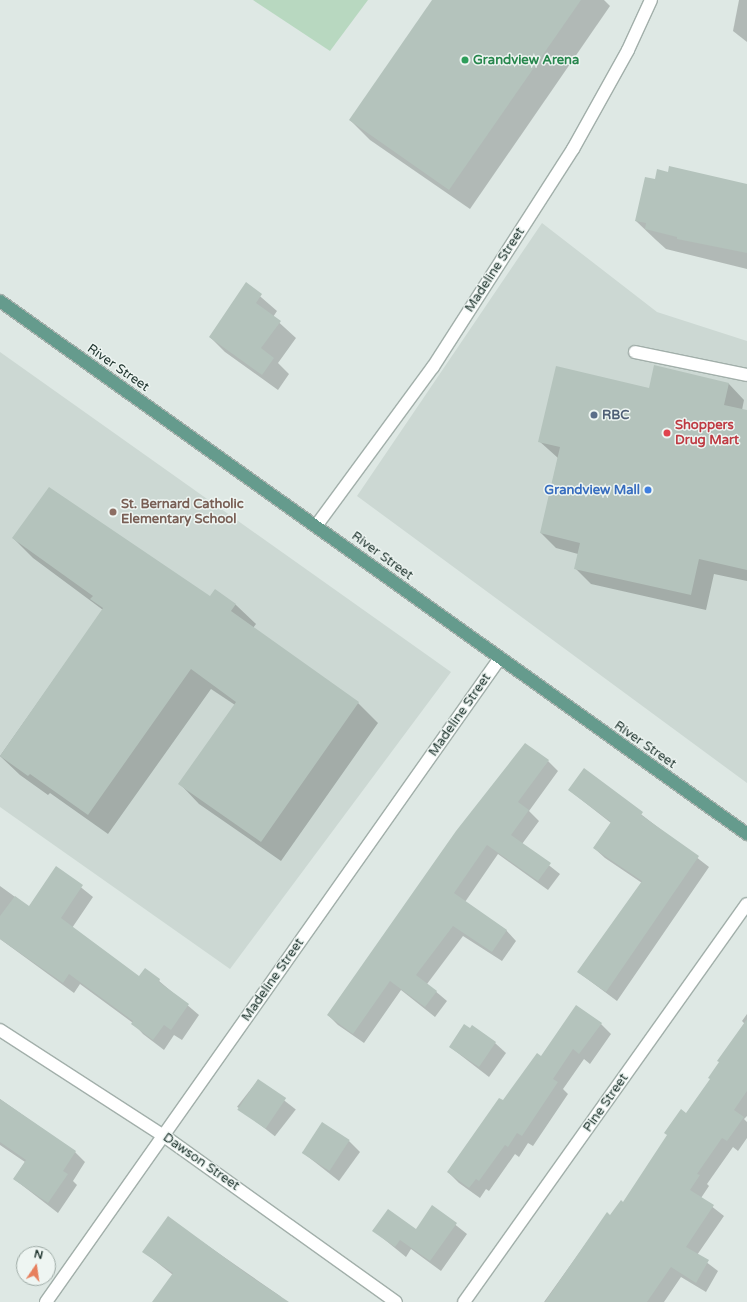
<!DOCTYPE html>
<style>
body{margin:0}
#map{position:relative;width:747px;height:1302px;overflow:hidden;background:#dee8e4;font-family:"Varela Round",sans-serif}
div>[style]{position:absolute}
.built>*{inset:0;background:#ccd8d3}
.green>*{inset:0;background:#b8d8c0}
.shadow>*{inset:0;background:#0003;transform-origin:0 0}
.building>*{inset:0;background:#b4c3bc;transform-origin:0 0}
.roads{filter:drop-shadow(1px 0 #a2afaa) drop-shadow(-1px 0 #a2afaa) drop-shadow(0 1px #a2afaa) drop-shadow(0 -1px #a2afaa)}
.minor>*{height:12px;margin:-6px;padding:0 6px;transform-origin:6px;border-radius:6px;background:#fff}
.major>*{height:12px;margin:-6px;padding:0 6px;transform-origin:6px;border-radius:6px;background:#659b8d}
.dots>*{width:11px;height:11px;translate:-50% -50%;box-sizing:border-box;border:2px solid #eef5f2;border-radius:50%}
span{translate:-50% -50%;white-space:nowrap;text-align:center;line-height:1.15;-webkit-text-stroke:3px #eef5f2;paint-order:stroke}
.leisure-label{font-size:13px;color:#27864d;font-weight:700}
.left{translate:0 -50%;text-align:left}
.street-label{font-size:13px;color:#213630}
.service-label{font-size:13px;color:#4e5e75;font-weight:700}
.health-label{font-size:13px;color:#be3a42;font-weight:700}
.shop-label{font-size:13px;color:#366cbe;font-weight:700}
.right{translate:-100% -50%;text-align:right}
.education-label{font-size:13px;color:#785e54;font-weight:700}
.north{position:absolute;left:16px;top:1246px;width:40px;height:40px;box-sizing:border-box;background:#eef5f2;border:1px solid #9ca9a4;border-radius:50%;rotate:13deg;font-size:11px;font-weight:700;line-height:16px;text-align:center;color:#213630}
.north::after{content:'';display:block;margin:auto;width:14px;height:18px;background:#e77f5d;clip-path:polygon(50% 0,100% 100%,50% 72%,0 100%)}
</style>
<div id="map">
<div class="built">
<div style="clip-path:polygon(542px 223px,657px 312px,747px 341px,747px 783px,357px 496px)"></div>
<div style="clip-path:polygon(0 352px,451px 672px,230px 969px,0 807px)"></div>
</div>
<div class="green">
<div style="clip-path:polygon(253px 0,368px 0,330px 51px)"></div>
</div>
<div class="shadow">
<div style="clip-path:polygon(434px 0,604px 0,610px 6px,470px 209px,370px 140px,350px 120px)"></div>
<div style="clip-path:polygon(739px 0,747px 0,747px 42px,733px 31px)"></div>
<div style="clip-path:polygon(655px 180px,747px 185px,747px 269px,666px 249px,656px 240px,636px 221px)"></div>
<div style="clip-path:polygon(246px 284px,277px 311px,273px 317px,296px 338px,278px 363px,289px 374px,278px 390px,225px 352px,210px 337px)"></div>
<div style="clip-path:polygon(655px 367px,729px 384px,744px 400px,742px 410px,747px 411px,747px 581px,714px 574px,706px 610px,591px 584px,575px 568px,578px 554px,556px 548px,541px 533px,558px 458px,539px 441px,650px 389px)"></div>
<div style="clip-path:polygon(13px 538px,210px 598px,215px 590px,236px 605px,256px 624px,253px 628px,358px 703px,378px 723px,281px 861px,199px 804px,180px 784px,235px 705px,211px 689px,108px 834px,50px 793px,48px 795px,20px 775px,0 756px,103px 610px,33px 558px)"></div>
<div style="clip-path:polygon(548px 761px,558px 771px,529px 811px,539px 821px,522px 844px,560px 874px,548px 890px,498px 854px,465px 902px,506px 930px,516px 941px,502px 961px,463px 936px,427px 984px,447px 1001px,435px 1017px,401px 990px,364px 1043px,338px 1025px,328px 1015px)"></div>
<div style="clip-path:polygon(584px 770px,709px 867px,617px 1001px,578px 972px,642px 883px,605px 858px,594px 848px,611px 823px,569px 790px)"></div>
<div style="clip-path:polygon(57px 868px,93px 897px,72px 928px,139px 977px,145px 969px,199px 1015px,182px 1040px,174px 1035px,164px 1050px,143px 1034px,133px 1023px,80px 984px,74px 993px,0 939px,0 886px,29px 907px)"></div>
<div style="clip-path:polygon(747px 1014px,747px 1116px,744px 1119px,747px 1122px,747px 1138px,738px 1151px,733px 1147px,707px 1184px,709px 1186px,701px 1198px,724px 1216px,697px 1255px,718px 1271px,706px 1292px,681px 1277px,664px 1302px,544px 1302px,607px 1214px,610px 1216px,623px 1203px,711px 1079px,745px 1024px,742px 1021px)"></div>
<div style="clip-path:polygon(601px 1024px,611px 1034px,590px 1064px,584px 1059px,563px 1089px,568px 1094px,533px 1146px,528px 1143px,519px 1157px,515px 1154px,489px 1191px,486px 1189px,480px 1198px,459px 1183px,448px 1172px,541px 1057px)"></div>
<div style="clip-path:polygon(470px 1029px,495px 1043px,506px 1053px,489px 1077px,450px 1047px)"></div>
<div style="left:258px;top:1080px;width:48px;height:34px;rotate:38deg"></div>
<div style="clip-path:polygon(0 1099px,75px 1152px,85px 1162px,73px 1181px,77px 1185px,58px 1213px,14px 1179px,25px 1162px,0 1145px)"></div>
<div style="clip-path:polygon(349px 1141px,360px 1152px,339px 1181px,302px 1152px)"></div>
<div style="clip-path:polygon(433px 1207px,467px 1234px,441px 1271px,411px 1249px,406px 1257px,374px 1231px,416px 1230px)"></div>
<div style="clip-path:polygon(168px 1218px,280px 1296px,285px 1302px,154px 1302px,173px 1275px,144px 1252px)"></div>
</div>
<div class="building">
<div style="clip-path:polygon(432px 0,581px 0,449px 190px,349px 120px)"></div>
<div style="clip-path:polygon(669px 166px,747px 184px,747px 253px,677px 239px,677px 237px,645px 229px,646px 223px,635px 221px,645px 177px,655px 179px,657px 169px,668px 172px)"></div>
<div style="clip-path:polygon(246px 282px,262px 294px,256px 303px,281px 321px,261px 348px,274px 358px,262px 375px,209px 337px)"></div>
<div style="clip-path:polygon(654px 365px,729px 383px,724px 405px,747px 410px,747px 570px,699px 559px,691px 595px,574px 569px,580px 543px,540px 533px,560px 447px,538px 442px,556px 366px,649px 388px)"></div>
<div style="clip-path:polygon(49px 487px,210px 596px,215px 589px,236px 604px,231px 611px,359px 702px,261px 842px,178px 784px,236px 702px,191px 669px,88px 815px,30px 774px,28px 776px,0 756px,103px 608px,90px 599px,93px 596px,12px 538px)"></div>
<div style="clip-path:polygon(525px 743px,549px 760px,518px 802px,529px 810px,511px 835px,551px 863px,538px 881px,487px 845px,454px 893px,507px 930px,492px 952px,453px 926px,416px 975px,437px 991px,425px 1007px,390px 981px,353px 1034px,327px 1015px,456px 831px)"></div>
<div style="clip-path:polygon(584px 768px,643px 812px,641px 815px,699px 856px,606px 992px,577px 972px,642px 881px,593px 848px,611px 822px,568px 790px)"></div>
<div style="clip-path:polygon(56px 866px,83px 885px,61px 918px,139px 976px,145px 968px,160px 979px,159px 982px,189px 1004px,171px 1030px,164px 1025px,153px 1040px,131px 1024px,133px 1021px,69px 974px,63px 983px,0 939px,0 916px,15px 896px,29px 906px)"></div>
<div style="clip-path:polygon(576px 1005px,602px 1023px,579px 1054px,573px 1049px,553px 1079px,558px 1082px,522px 1136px,517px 1133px,508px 1147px,505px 1145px,479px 1181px,476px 1179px,469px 1188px,447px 1172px,499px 1098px,503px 1100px,537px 1053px,541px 1056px)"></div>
<div style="clip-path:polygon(747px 1019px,747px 1091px,734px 1110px,744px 1117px,727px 1141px,722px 1138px,697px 1174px,700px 1175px,690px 1190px,714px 1205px,686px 1247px,709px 1260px,696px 1283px,671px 1267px,647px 1302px,545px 1302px,607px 1212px,610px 1215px,621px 1200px,623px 1202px,667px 1135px,664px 1133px,681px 1109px,686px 1113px,710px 1079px,708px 1078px,719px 1062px,717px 1061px)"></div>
<div style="clip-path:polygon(464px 1024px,470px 1028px,472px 1025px,496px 1042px,479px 1067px,449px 1047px)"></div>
<div style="left:258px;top:1079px;width:34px;height:37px;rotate:34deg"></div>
<div style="clip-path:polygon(0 1099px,76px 1151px,63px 1171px,68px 1174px,48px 1203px,13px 1179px,26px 1160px,0 1142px)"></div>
<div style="left:322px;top:1122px;width:33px;height:37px;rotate:33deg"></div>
<div style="clip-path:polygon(432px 1205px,457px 1223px,430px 1261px,400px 1240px,395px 1247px,372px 1231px,388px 1209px,416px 1229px)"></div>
<div style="clip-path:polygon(168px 1216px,247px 1274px,289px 1302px,152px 1302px,173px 1273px,142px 1252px)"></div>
</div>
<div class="roads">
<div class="minor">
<div style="left:635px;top:352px;width:114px;rotate:11.6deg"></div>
<div style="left:316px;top:526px;width:197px;rotate:-53.7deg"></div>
<div style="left:433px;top:367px;width:259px;rotate:-57.3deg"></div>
<div style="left:573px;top:149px;width:113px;rotate:-60.9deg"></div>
<div style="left:628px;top:50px;width:55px;rotate:-65.3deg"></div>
<div style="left:0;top:1030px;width:195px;rotate:32.9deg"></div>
<div style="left:164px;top:1136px;width:285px;rotate:35.6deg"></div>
<div style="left:46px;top:1302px;width:788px;rotate:-54.82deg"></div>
<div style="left:464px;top:1302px;width:488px;rotate:-54.6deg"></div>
</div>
<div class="major">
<div style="left:0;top:301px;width:918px;rotate:35.51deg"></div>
</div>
</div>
<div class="dots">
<div style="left:465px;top:60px;background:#2e9e5b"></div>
<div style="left:594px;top:415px;background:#5c6f8a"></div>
<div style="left:667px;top:433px;background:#e0444e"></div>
<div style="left:648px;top:490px;background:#3f7fe0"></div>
<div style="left:113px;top:512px;background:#8d6e63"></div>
</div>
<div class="leisure-label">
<span class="left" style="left:473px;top:60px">Grandview Arena</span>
</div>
<div class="street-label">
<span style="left:495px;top:270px;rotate:-57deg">Madeline Street</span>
<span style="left:118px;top:368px;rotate:35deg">River Street</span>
<span style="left:382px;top:556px;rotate:36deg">River Street</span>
<span style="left:460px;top:715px;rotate:-55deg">Madeline Street</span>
<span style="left:645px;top:745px;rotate:35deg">River Street</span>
<span style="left:273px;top:980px;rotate:-55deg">Madeline Street</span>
<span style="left:606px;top:1103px;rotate:-55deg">Pine Street</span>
<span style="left:201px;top:1162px;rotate:35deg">Dawson Street</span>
</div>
<div class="service-label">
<span class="left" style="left:602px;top:415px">RBC</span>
</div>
<div class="health-label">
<span class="left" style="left:675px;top:433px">Shoppers<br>Drug Mart</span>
</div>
<div class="shop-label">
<span class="right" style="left:640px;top:490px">Grandview Mall</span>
</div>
<div class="education-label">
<span class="left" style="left:121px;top:512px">St. Bernard Catholic<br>Elementary School</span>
</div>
<div class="north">N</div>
</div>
